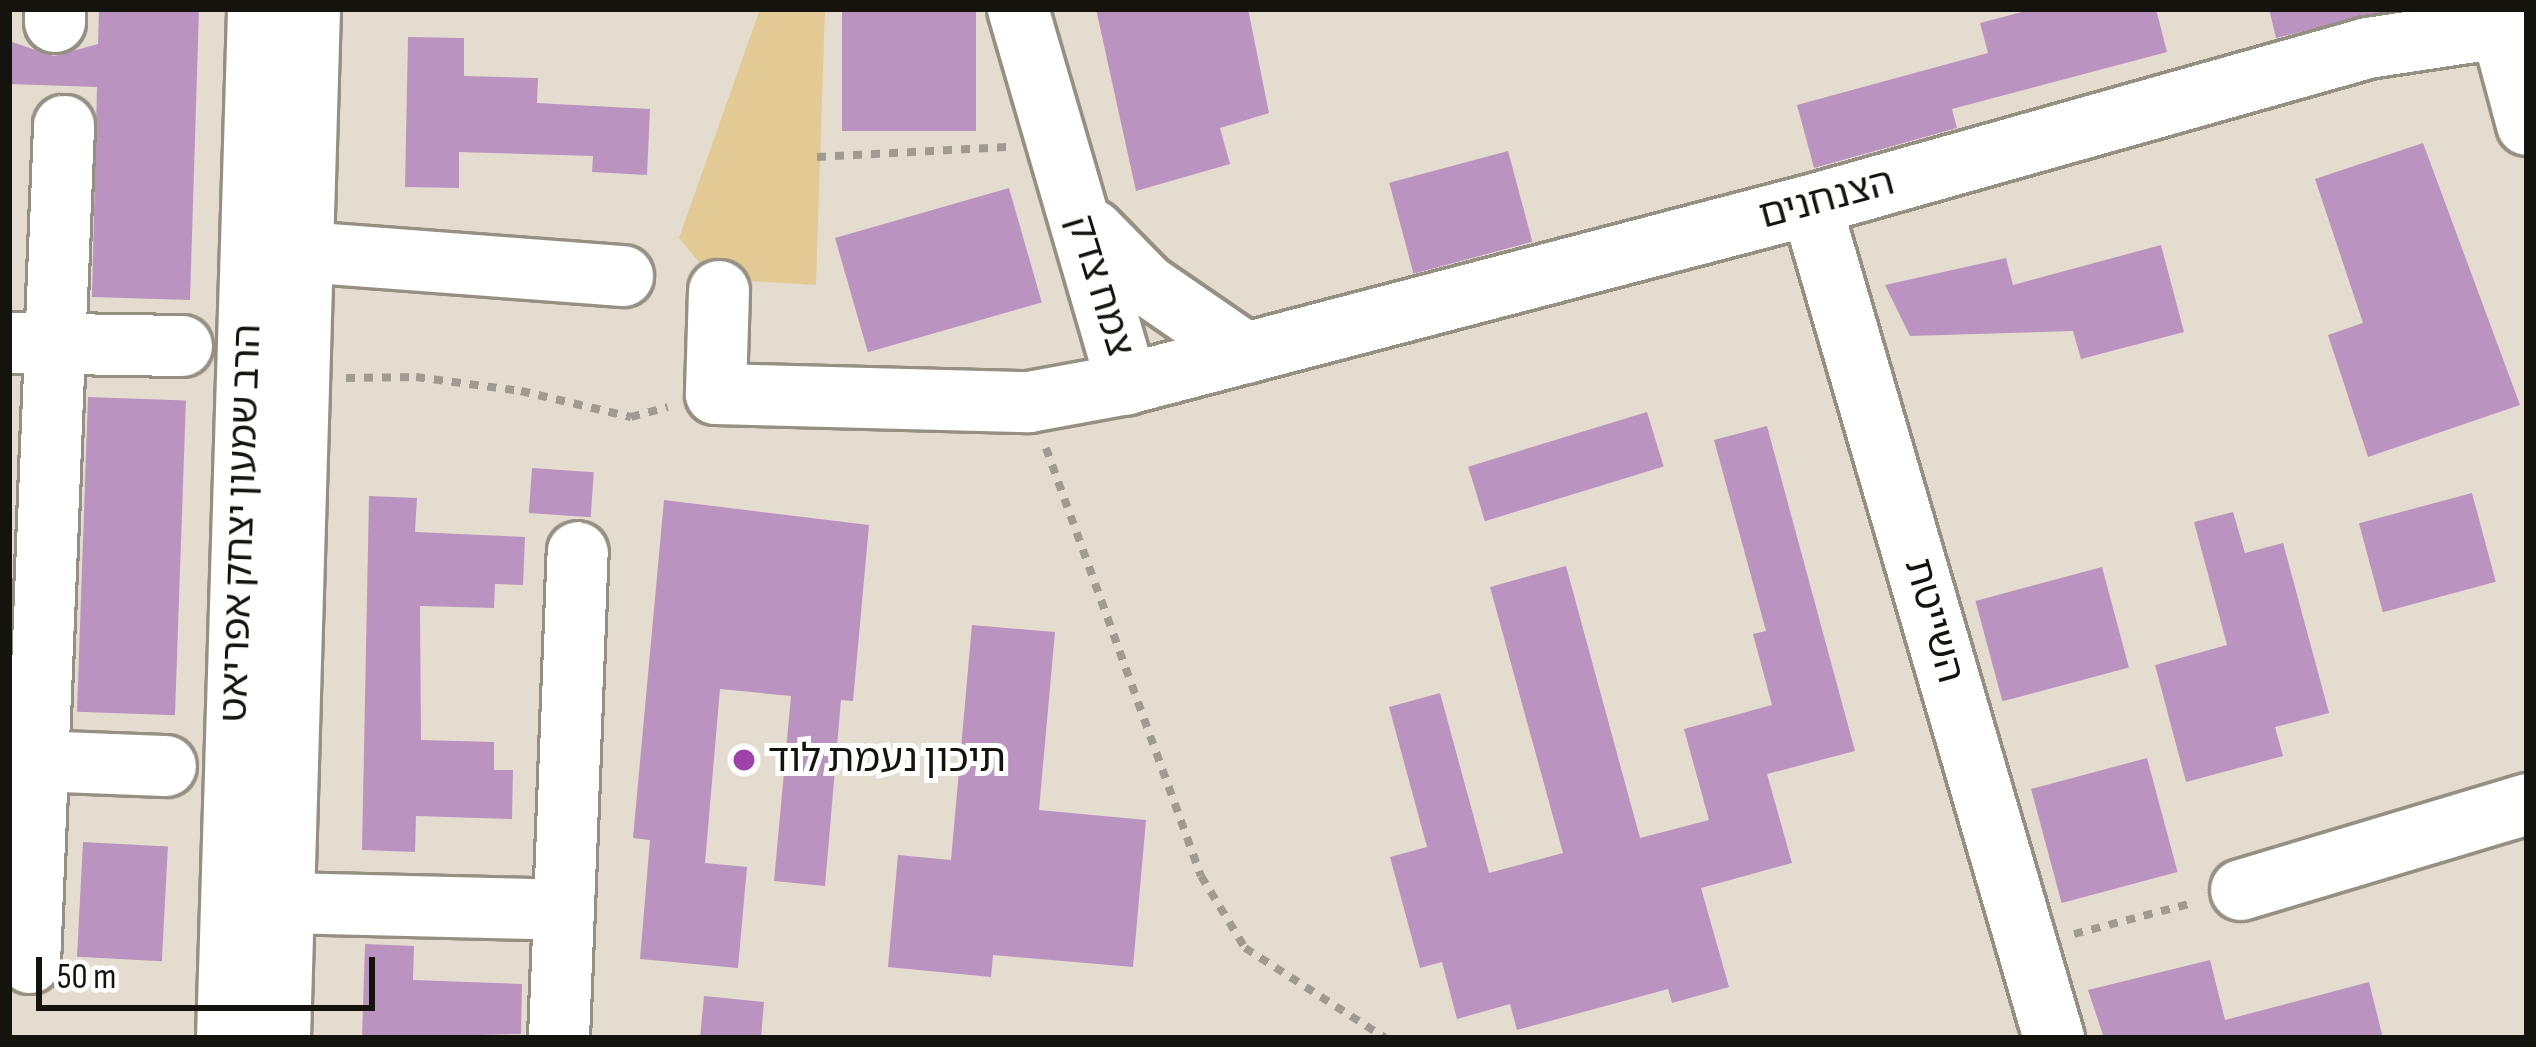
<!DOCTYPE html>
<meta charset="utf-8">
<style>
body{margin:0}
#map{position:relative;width:2536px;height:1047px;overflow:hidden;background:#e4ddcf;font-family:"Sofia Sans Condensed","Noto Sans Hebrew",sans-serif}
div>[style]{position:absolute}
.green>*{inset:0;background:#e3ca95}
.building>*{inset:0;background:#bb93c0;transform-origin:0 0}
.path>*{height:8px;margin-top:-4px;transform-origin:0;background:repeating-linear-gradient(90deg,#a09b90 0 9px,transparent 0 18px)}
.roads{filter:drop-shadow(3px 0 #969082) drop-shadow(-3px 0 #969082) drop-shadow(0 3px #969082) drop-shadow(0 -3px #969082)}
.minor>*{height:60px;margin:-30px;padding:0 30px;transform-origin:30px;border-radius:30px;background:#fff}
.dots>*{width:33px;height:33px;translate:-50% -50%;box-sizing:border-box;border:6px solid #fff;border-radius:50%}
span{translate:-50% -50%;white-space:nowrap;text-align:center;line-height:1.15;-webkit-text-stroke:10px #fff;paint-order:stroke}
.street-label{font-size:39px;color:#15130e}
.poi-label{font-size:39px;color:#15130e}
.left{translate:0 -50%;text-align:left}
.frame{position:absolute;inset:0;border:12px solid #15130e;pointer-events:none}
.scale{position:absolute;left:36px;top:957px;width:339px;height:54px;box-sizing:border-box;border:6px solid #15130e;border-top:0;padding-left:15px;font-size:36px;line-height:42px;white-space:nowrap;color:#15130e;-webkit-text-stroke:9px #fff;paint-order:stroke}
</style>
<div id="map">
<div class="green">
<div style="clip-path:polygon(760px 9px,825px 9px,816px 285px,713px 279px,679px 238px)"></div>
</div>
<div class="building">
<div style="clip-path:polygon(99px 9px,199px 9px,190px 300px,92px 297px,97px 87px,9px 84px,9px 41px,54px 56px,98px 44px)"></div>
<div style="left:842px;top:9px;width:134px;height:122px"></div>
<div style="clip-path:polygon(1096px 9px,1248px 9px,1269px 113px,1220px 128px,1230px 164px,1136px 191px)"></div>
<div style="clip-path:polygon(2033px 9px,2156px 9px,2167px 52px,1952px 109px,1957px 128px,1814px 168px,1797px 105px,1988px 53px,1980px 23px)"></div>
<div style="clip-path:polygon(2269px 9px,2395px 9px,2276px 38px)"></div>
<div style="clip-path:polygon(408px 37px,464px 38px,464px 76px,538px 78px,537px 103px,650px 109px,647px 175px,592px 172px,593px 156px,459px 152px,459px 188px,405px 187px)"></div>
<div style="clip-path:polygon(2423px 143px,2520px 405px,2368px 457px,2328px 335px,2363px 323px,2315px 179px)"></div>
<div style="left:1508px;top:151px;width:94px;height:123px;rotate:75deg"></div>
<div style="left:1009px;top:188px;width:119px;height:181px;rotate:74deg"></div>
<div style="clip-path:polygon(2161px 245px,2184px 332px,2081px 359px,2073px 331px,1910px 336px,1885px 285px,2006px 258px,2013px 285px)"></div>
<div style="left:88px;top:397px;width:98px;height:315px;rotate:2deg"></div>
<div style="left:1647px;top:412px;width:57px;height:187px;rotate:73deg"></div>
<div style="clip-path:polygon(1767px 426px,1855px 751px,1767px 774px,1792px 863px,1701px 888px,1729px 987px,1672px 1003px,1668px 989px,1517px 1030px,1510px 1004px,1457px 1019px,1442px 962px,1420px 968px,1390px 857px,1427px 847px,1389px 707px,1440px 693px,1489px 873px,1563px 853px,1490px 587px,1566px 566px,1640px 838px,1709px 820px,1684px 729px,1772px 705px,1753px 634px,1766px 631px,1714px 440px)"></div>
<div style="left:532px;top:468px;width:62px;height:45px;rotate:4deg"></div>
<div style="left:2472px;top:493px;width:92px;height:117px;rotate:75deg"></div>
<div style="clip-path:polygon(369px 496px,417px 498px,415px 532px,525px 537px,523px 585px,495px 584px,494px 608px,420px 606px,421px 740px,494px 742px,494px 770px,513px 770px,512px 819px,416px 816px,415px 852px,362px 850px)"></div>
<div style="clip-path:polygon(664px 500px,869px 525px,853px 701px,841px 700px,825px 886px,774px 881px,791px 696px,720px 689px,705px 863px,747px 867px,738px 968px,640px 959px,650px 840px,633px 838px)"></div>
<div style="clip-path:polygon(2233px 512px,2245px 553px,2283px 543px,2329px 713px,2275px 727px,2283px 756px,2186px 782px,2155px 665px,2227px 645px,2194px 522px)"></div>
<div style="left:2102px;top:567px;width:104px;height:131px;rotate:75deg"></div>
<div style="clip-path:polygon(972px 625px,1055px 632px,1039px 810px,1146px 820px,1133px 967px,993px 955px,991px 977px,888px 967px,898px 855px,951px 860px)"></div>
<div style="left:2147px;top:758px;width:118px;height:120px;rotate:75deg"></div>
<div style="left:83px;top:842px;width:85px;height:115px;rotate:3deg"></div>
<div style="clip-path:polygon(365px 944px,414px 946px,413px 980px,522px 984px,521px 1034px,362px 1038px)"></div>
<div style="clip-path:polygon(2210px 960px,2225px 1020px,2369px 982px,2383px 1038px,2104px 1038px,2088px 990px)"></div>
<div style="clip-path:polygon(704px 996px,764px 1002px,761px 1038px,700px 1038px)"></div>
</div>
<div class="path">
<div style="left:817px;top:157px;width:190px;rotate:-3deg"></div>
<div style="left:346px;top:378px;width:70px;rotate:-0.8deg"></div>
<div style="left:416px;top:377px;width:106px;rotate:7.6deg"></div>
<div style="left:521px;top:391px;width:113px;rotate:13.3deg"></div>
<div style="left:631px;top:417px;width:38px;rotate:-15deg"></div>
<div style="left:1046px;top:448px;width:455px;rotate:70.1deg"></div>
<div style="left:1201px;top:876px;width:84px;rotate:58.6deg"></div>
<div style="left:1245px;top:948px;width:166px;rotate:32.7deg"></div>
<div style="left:2074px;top:934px;width:123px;rotate:-14.6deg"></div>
</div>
<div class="roads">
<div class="minor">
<div style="left:1018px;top:9px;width:391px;rotate:73.8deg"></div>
<div style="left:2496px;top:9px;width:120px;rotate:75deg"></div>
<div style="left:55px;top:22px;width:13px;rotate:-90deg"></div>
<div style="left:1811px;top:205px;width:868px;rotate:73.74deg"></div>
<div style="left:1093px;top:230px;width:77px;rotate:45.5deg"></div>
<div style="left:1147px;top:285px;width:120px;rotate:34.5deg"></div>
<div style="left:303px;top:252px;width:321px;rotate:4.3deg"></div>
<div style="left:719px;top:291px;width:103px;rotate:91.7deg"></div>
<div style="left:716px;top:394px;width:313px;rotate:1.5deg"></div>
<div style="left:1029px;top:402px;width:100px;rotate:-10.4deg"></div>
<div style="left:1127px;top:384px;width:707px;rotate:-14.67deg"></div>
<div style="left:1811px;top:205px;width:579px;rotate:-15.74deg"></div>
<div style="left:2368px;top:48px;width:161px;rotate:-8.6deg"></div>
<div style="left:9px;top:343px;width:173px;rotate:1deg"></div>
<div style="left:9px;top:760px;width:157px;rotate:2.2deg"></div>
<div style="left:2241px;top:890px;width:299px;rotate:-16.7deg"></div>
<div style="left:283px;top:903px;width:281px;rotate:1.4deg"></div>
<div style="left:30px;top:963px;width:838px;rotate:-87.67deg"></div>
<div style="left:227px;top:1038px;width:1029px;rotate:-88.27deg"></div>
<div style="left:280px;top:1038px;width:1029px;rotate:-88.33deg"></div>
<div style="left:559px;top:1038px;width:486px;rotate:-87.8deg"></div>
</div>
</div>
<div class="dots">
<div style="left:744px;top:760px;background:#9f42ac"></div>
</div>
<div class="street-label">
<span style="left:1827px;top:200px;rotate:-15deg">הצנחנים</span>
<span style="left:1099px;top:286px;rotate:73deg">צמח צדק</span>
<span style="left:242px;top:523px;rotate:-88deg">הרב שמעון יצחק אפריאט</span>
<span style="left:1933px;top:621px;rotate:74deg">השייטת</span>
</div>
<div class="poi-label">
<span class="left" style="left:768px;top:760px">תיכון נעמת לוד</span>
</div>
<div class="frame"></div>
<div class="scale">50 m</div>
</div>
